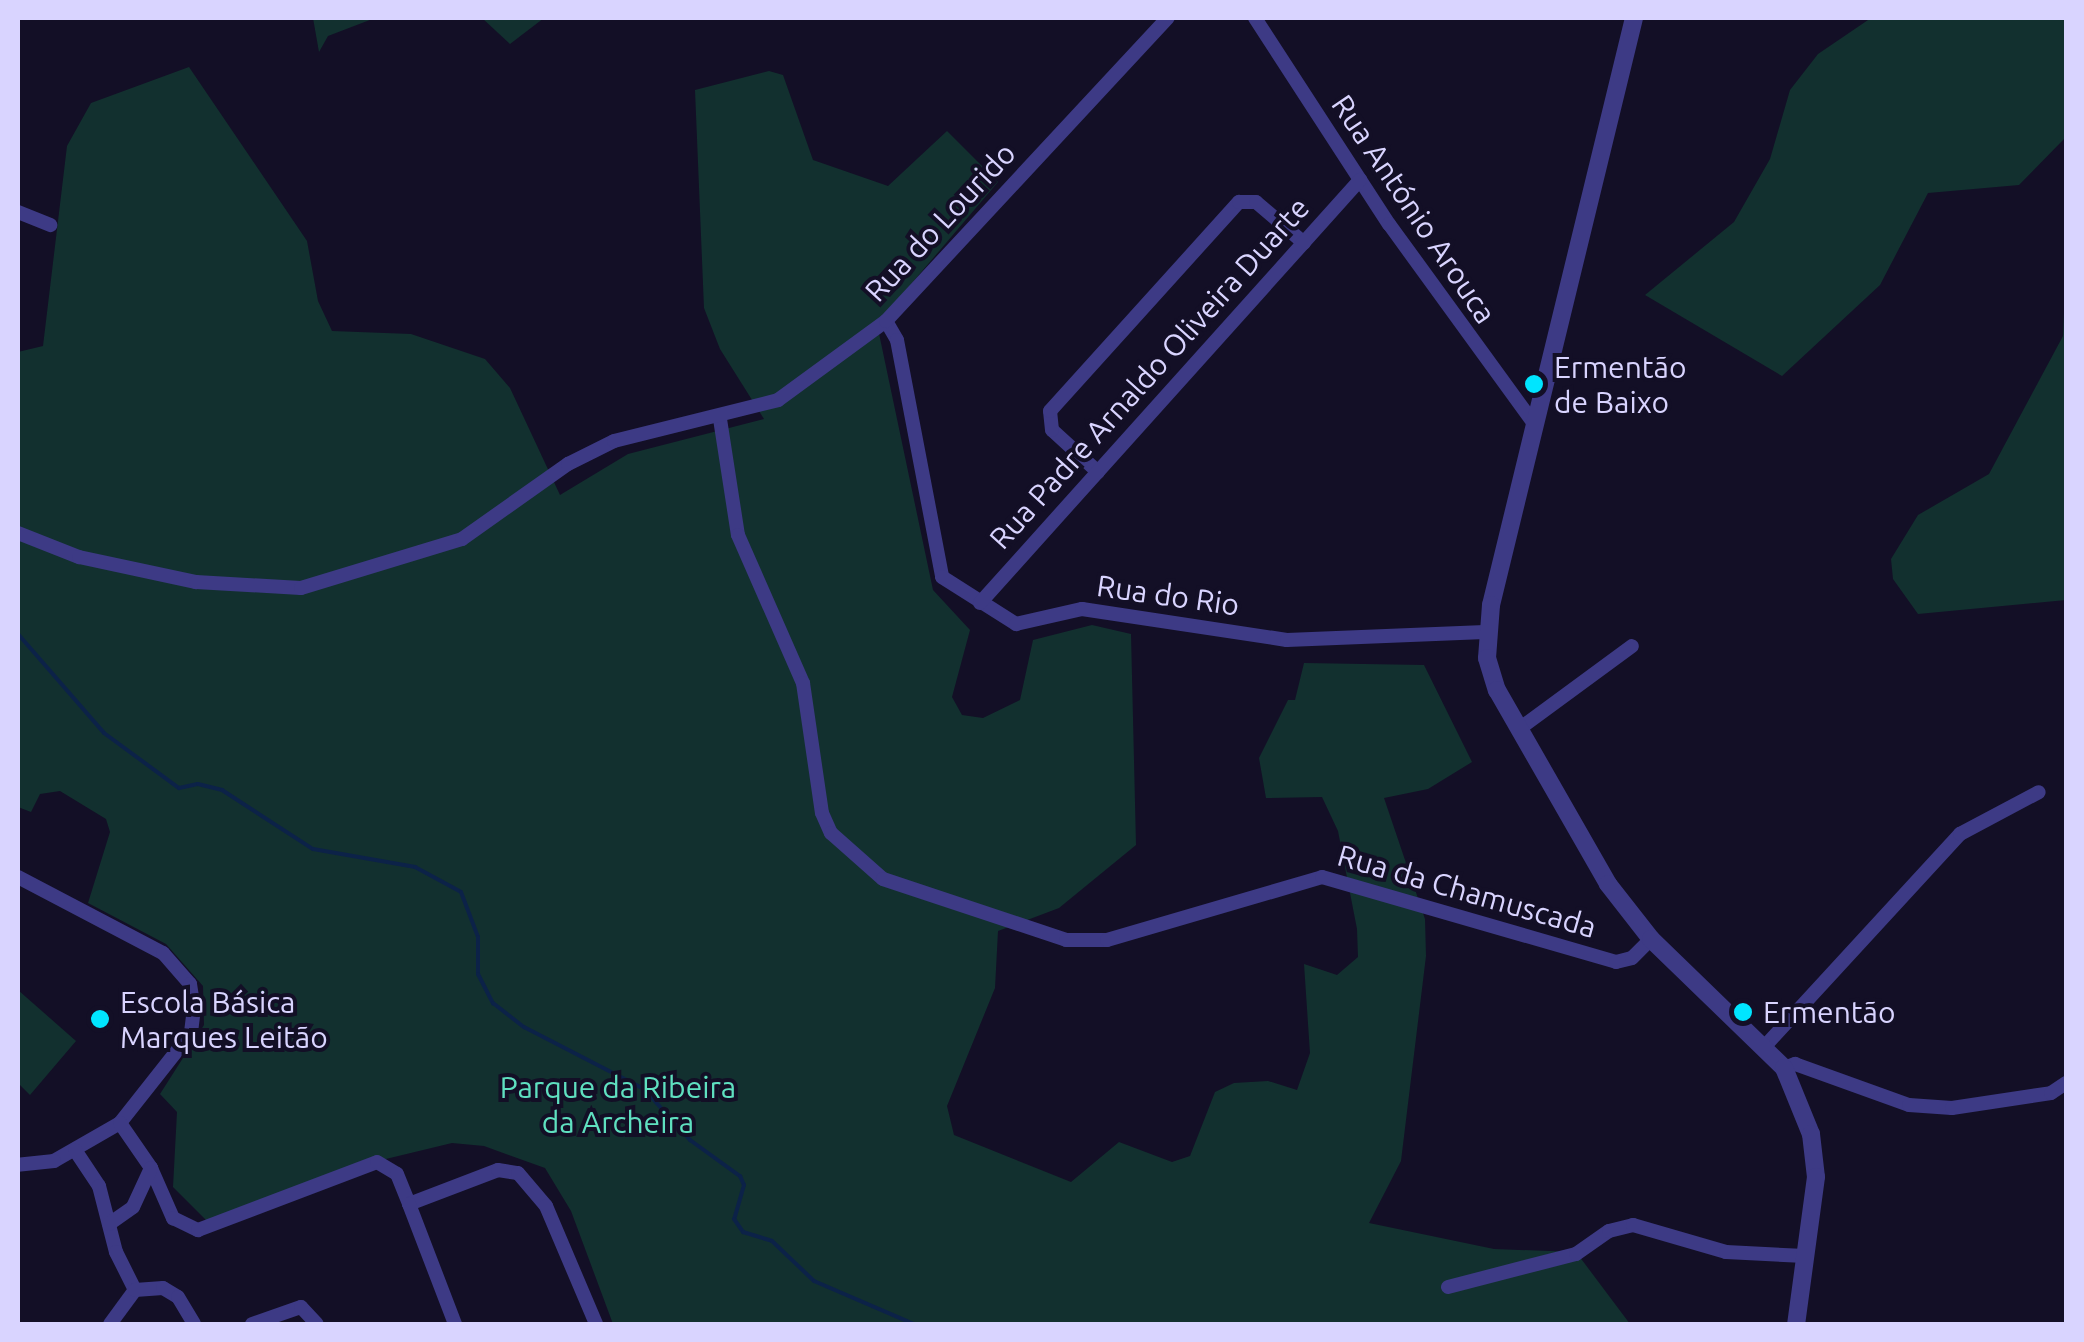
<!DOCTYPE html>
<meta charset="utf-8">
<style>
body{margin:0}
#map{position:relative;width:2084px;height:1342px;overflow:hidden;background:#130f26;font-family:Ubuntu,sans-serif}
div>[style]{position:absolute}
.green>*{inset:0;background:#12302f}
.stream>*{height:4px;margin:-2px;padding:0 2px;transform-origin:2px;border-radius:2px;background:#0c2248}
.minor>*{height:14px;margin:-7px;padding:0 7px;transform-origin:7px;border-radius:7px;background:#3d3a85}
.tertiary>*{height:18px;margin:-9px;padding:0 9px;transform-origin:9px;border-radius:9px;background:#3d3a85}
.dots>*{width:28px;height:28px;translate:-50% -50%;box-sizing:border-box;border:5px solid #130f26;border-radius:50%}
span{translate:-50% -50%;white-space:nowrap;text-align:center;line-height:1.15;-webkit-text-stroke:8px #130f26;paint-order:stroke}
.street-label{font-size:30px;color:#d9d4ff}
.poi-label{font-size:30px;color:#d9d4ff}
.left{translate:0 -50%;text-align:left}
.park-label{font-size:30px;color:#5fe0c0}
.frame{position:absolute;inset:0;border:20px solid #d9d4ff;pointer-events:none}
</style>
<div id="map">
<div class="green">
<div style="clip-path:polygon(313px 18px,375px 18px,328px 36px,319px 52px)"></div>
<div style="clip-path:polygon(482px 18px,544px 18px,510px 44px)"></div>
<div style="clip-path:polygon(1871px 18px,2066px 18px,2066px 137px,2019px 185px,1928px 193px,1880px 285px,1782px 376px,1645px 295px,1734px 222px,1770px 159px,1790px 90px,1818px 54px)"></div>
<div style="clip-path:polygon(189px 67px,307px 241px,318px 301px,332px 331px,411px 334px,485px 359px,510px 388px,560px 495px,628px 454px,764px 419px,720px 349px,704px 308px,695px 90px,769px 71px,783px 75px,813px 160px,888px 186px,947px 131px,998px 182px,877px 324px,933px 590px,970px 630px,952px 697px,962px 715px,983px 718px,1020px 700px,1033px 640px,1092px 625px,1131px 634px,1136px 845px,1059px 908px,998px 931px,995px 988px,947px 1106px,954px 1135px,1071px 1182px,1119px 1142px,1172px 1162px,1190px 1156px,1215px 1092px,1234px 1083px,1268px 1081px,1297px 1090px,1310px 1053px,1304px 964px,1337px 975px,1358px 957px,1357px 929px,1338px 831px,1322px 797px,1266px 798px,1259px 758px,1288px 700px,1295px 700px,1304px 663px,1424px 665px,1472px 762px,1428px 789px,1384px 798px,1425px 919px,1426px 956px,1401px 1161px,1369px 1223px,1494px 1249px,1576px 1252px,1630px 1324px,613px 1324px,571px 1211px,545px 1168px,484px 1146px,452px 1143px,361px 1165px,210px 1224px,173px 1187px,177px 1112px,160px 1094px,204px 1025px,203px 986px,166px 944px,88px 903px,110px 832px,106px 819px,60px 791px,40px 794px,31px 812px,18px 807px,18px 352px,43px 346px,67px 146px,91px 103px)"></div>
<div style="clip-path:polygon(2066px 265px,2066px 600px,1918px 614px,1893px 579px,1891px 559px,1918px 515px,1989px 474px,2063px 336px)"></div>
<div style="clip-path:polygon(18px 990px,76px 1041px,30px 1095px,18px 1083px)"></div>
</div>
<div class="stream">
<div style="left:18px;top:634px;width:131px;rotate:49deg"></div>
<div style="left:104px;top:733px;width:93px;rotate:36.3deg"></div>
<div style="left:179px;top:788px;width:19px;rotate:-12deg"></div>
<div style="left:198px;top:784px;width:25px;rotate:14deg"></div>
<div style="left:222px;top:790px;width:108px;rotate:33deg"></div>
<div style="left:313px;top:849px;width:104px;rotate:10deg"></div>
<div style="left:415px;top:867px;width:52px;rotate:28.5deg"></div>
<div style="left:461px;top:892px;width:48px;rotate:69.3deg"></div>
<div style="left:478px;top:937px;width:37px;rotate:90deg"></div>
<div style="left:478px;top:974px;width:33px;rotate:63deg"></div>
<div style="left:493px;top:1003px;width:39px;rotate:38deg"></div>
<div style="left:524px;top:1027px;width:135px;rotate:27.3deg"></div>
<div style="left:644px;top:1089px;width:69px;rotate:48deg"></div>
<div style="left:690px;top:1140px;width:62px;rotate:35.8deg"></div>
<div style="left:740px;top:1176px;width:10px;rotate:66deg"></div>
<div style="left:744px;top:1185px;width:35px;rotate:106deg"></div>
<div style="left:734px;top:1219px;width:16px;rotate:55deg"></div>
<div style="left:743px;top:1232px;width:30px;rotate:17deg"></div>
<div style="left:772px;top:1241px;width:58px;rotate:43.6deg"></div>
<div style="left:814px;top:1281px;width:109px;rotate:23.3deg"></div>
</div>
<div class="minor">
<div style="left:1255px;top:18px;width:246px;rotate:57deg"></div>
<div style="left:1389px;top:224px;width:248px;rotate:54deg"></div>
<div style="left:18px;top:212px;width:35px;rotate:22deg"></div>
<div style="left:886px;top:321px;width:22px;rotate:60deg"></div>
<div style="left:897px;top:340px;width:241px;rotate:79.2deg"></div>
<div style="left:942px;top:577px;width:88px;rotate:32.4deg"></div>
<div style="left:1016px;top:624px;width:68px;rotate:-12.8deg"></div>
<div style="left:1082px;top:609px;width:207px;rotate:8.6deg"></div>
<div style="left:1287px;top:640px;width:198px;rotate:-2.3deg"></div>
<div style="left:720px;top:419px;width:117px;rotate:81.2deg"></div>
<div style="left:738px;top:535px;width:162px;rotate:66.3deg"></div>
<div style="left:803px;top:683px;width:131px;rotate:81.7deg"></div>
<div style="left:822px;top:813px;width:22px;rotate:66deg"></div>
<div style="left:831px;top:833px;width:69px;rotate:41.5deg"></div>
<div style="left:883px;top:879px;width:193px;rotate:18.4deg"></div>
<div style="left:1066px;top:940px;width:41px"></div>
<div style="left:1107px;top:940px;width:224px;rotate:-16.3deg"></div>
<div style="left:1322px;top:877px;width:306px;rotate:16.1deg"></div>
<div style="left:1616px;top:962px;width:16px;rotate:-14deg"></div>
<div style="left:1632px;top:958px;width:27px;rotate:-45deg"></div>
<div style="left:1098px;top:472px;width:62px;rotate:-137.6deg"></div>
<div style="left:1052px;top:430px;width:19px;rotate:-96deg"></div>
<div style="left:1050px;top:411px;width:282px;rotate:-47.9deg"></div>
<div style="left:1239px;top:202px;width:17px"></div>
<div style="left:1256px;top:202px;width:63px;rotate:40.5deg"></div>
<div style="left:18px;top:533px;width:66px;rotate:21.5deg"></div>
<div style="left:79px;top:557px;width:120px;rotate:12.1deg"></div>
<div style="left:196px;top:582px;width:105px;rotate:3.3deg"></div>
<div style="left:301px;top:588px;width:168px;rotate:-16.9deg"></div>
<div style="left:462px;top:539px;width:130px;rotate:-35.3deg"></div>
<div style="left:568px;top:464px;width:51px;rotate:-26.6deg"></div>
<div style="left:614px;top:441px;width:169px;rotate:-14deg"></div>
<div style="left:778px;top:400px;width:134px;rotate:-36.2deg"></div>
<div style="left:886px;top:321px;width:414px;rotate:-47.1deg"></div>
<div style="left:980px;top:603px;width:569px;rotate:-48.07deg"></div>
<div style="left:1519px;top:729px;width:140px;rotate:-36.3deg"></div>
<div style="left:18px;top:877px;width:164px;rotate:27.7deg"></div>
<div style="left:163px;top:953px;width:41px;rotate:48.9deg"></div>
<div style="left:190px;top:984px;width:24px;rotate:81deg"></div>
<div style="left:194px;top:1008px;width:25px;rotate:97deg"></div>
<div style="left:191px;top:1033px;width:115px;rotate:128.3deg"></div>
<div style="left:120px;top:1123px;width:76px;rotate:150.1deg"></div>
<div style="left:54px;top:1161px;width:36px;rotate:174deg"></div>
<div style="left:1766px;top:1045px;width:287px;rotate:-47.4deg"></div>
<div style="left:1960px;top:834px;width:89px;rotate:-28deg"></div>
<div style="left:1784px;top:1068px;width:12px;rotate:-20deg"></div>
<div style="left:1795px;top:1064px;width:121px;rotate:19.8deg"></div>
<div style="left:1909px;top:1105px;width:43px;rotate:4deg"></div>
<div style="left:1952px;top:1108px;width:100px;rotate:-8.6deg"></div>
<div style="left:2051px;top:1093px;width:18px;rotate:-34deg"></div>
<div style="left:120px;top:1123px;width:55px;rotate:55.4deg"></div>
<div style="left:151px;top:1168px;width:55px;rotate:66.3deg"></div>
<div style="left:173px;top:1218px;width:28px;rotate:26deg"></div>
<div style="left:198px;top:1230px;width:191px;rotate:-20.8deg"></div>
<div style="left:377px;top:1162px;width:23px;rotate:31deg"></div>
<div style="left:397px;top:1174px;width:32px;rotate:68deg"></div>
<div style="left:409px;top:1204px;width:95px;rotate:-20.9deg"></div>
<div style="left:498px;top:1170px;width:20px;rotate:9deg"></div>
<div style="left:518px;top:1173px;width:43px;rotate:49.7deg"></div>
<div style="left:546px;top:1206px;width:128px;rotate:67deg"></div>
<div style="left:75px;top:1150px;width:43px;rotate:56.3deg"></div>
<div style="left:99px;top:1186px;width:68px;rotate:75.6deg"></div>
<div style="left:116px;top:1252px;width:42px;rotate:63.4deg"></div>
<div style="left:135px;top:1290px;width:42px;rotate:126.3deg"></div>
<div style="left:409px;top:1204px;width:129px;rotate:69deg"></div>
<div style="left:109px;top:1224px;width:29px;rotate:-35deg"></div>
<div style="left:133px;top:1207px;width:43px;rotate:-65.2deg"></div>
<div style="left:1448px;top:1287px;width:132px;rotate:-14.5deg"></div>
<div style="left:1576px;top:1254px;width:40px;rotate:-34.9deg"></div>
<div style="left:1609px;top:1231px;width:25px;rotate:-14deg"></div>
<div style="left:1633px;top:1225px;width:97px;rotate:16.2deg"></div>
<div style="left:1726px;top:1252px;width:79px;rotate:2.9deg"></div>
<div style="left:135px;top:1290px;width:28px;rotate:-4deg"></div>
<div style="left:163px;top:1288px;width:17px;rotate:31deg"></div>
<div style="left:178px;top:1297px;width:31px;rotate:59deg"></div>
<div style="left:252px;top:1324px;width:52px;rotate:-19.1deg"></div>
<div style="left:301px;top:1307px;width:23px;rotate:47deg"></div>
</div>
<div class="tertiary">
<div style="left:1634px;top:18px;width:604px;rotate:103.69deg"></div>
<div style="left:1491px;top:605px;width:53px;rotate:94.3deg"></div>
<div style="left:1487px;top:658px;width:34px;rotate:73deg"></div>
<div style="left:1497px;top:690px;width:224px;rotate:60.2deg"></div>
<div style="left:1608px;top:884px;width:70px;rotate:52deg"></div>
<div style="left:1651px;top:939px;width:185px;rotate:44.1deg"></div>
<div style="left:1784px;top:1068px;width:71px;rotate:67.8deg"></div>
<div style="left:1811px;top:1134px;width:43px;rotate:83.4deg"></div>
<div style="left:1816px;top:1177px;width:148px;rotate:97.7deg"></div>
</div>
<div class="dots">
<div style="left:1534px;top:384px;background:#00e5ff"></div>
<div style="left:1743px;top:1012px;background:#00e5ff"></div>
<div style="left:100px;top:1019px;background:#00e5ff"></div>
</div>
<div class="street-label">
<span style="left:1414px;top:209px;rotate:56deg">Rua António Arouca</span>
<span style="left:940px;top:222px;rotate:-47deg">Rua do Lourido</span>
<span style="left:1149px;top:373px;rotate:-48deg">Rua Padre Arnaldo Oliveira Duarte</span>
<span style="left:1168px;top:595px;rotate:8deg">Rua do Rio</span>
<span style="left:1467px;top:891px;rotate:16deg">Rua da Chamuscada</span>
</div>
<div class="poi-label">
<span class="left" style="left:1554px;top:384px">Ermentão<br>de Baixo</span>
<span class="left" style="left:120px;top:1019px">Escola Básica<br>Marques Leitão</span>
<span class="left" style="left:1763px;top:1012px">Ermentão</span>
</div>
<div class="park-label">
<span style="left:618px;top:1104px">Parque da Ribeira<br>da Archeira</span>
</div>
<div class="frame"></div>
</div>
